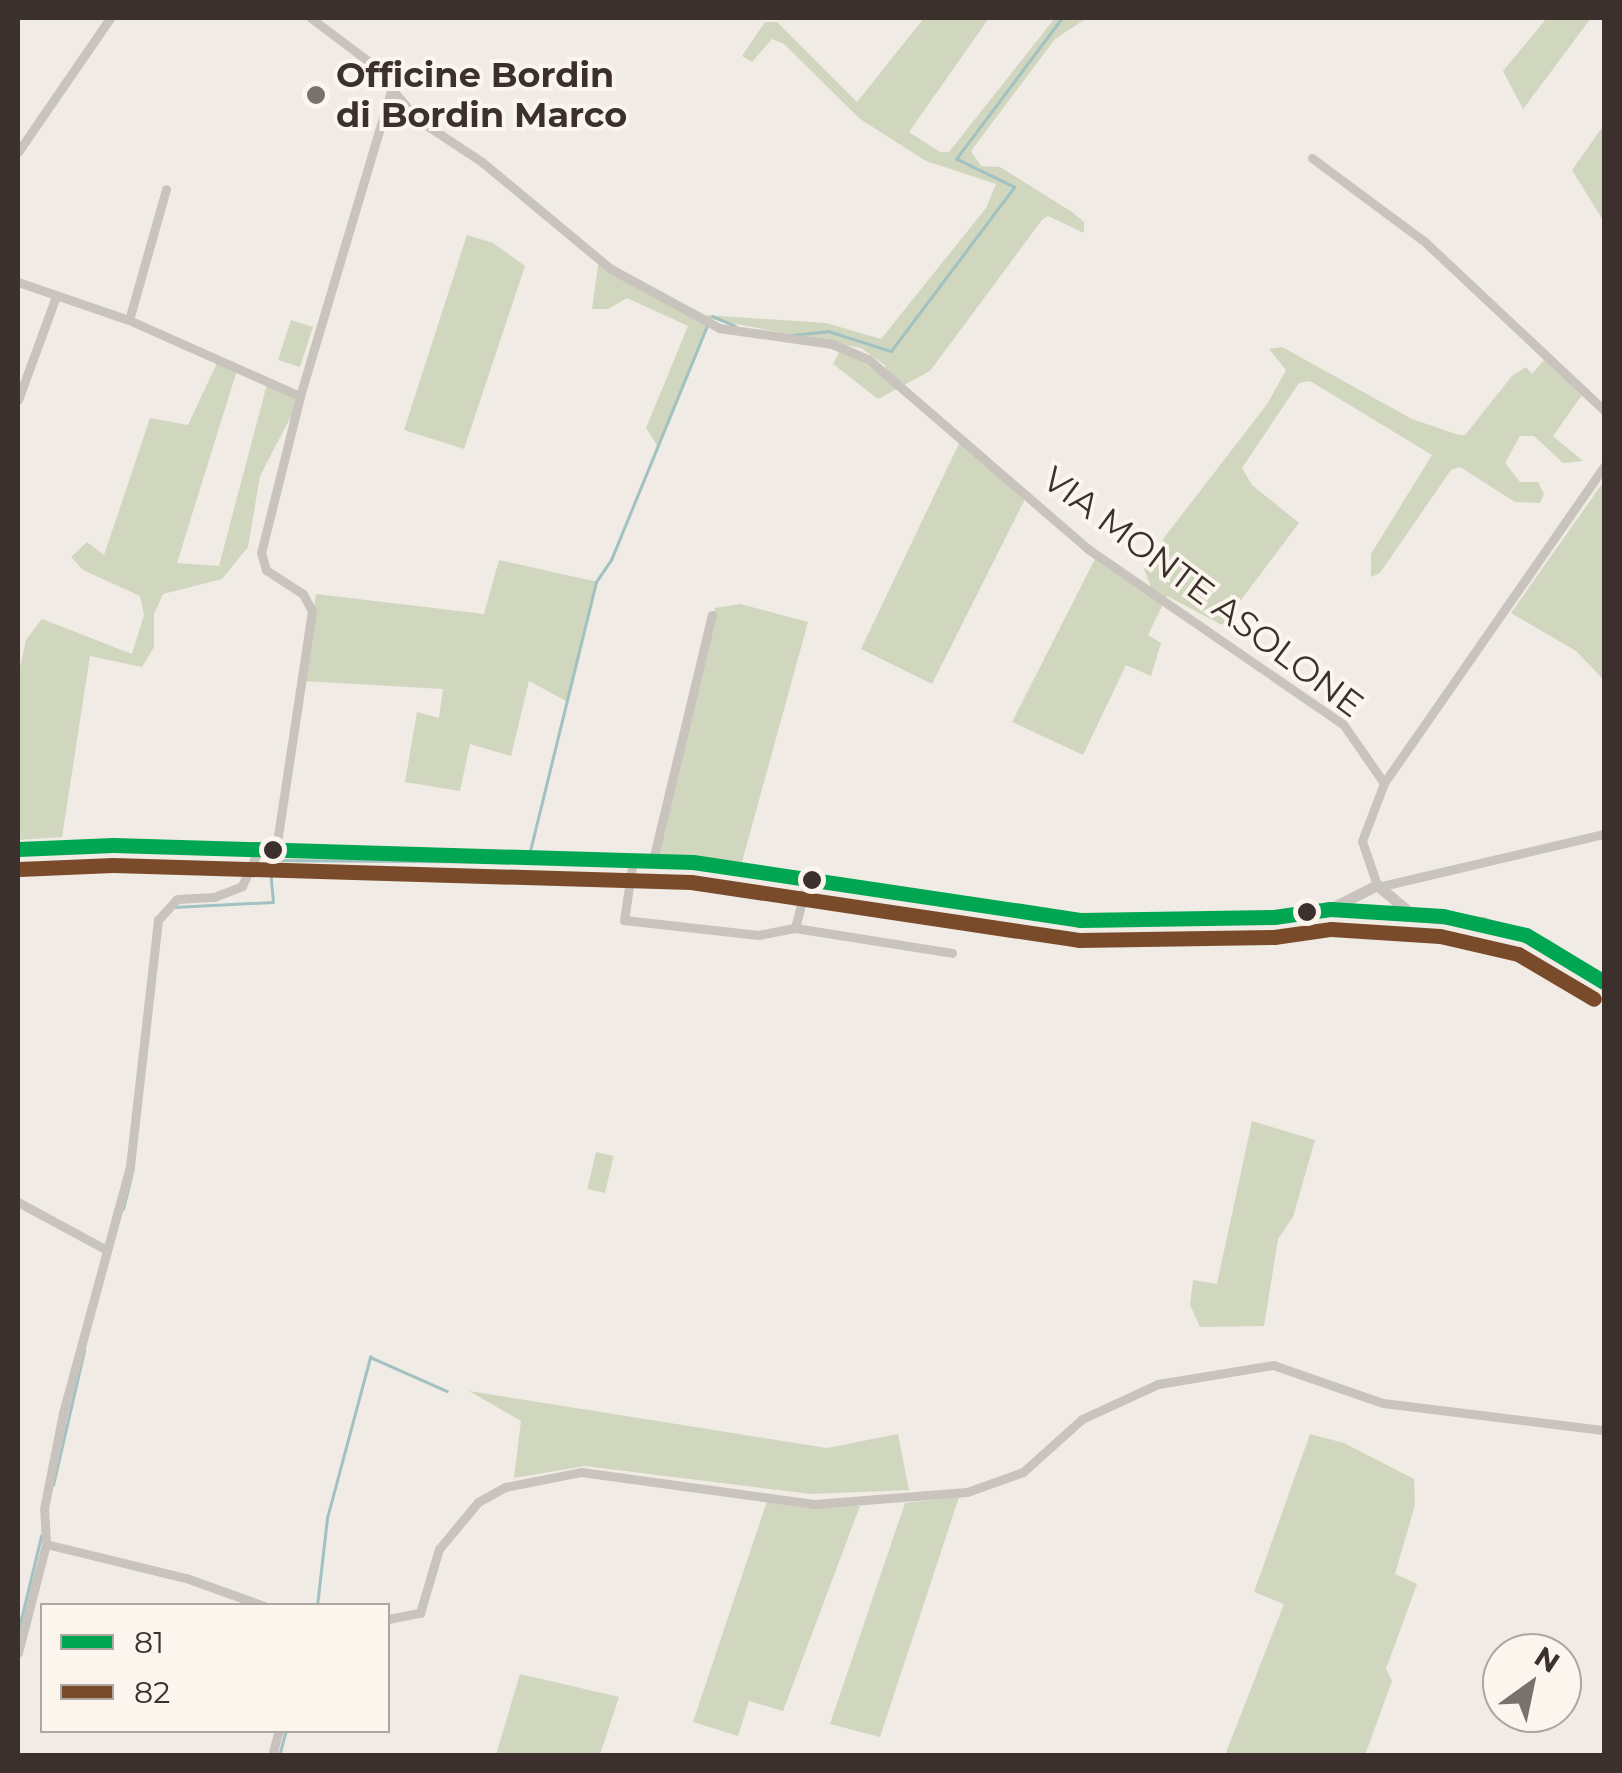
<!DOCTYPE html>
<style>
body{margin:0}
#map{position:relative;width:1622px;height:1773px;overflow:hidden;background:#f0ebe5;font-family:Montserrat,sans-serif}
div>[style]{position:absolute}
.green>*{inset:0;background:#d1d6bf;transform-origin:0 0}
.stream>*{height:2.5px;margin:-1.25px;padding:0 1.25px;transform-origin:1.25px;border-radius:1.25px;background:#a1c2c1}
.minor>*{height:9px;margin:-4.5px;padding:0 4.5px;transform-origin:4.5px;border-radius:4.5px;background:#c9c3be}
.tertiary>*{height:11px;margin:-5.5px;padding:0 5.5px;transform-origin:5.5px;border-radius:5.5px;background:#c9c3be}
.bus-1>*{height:15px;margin:-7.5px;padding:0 7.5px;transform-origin:7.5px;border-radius:7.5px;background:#00a651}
.bus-2>*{height:15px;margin:-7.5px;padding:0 7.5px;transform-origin:7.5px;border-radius:7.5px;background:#7a4b2a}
.dots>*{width:28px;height:28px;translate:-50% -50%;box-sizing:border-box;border:5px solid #fbf5ee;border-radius:50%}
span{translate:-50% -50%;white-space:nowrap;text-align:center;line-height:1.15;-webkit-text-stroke:8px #fbf5ee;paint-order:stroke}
.poi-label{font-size:35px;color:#3b302b;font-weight:700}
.left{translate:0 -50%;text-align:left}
.street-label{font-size:35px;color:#3b302b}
.frame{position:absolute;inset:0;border:20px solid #3b302b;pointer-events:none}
.legend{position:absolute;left:40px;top:1603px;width:350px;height:130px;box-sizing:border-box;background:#fbf5ee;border:2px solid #aea6a0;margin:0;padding:12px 18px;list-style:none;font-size:30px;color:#3b302b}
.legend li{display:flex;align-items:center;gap:20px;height:50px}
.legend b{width:50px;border:2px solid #aea6a0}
.north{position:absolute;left:1482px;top:1633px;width:100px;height:100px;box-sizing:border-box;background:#fbf5ee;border:2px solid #aea6a0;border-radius:50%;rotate:33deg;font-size:28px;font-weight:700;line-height:40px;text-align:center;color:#3b302b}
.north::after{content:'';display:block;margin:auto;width:35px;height:45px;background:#7a716c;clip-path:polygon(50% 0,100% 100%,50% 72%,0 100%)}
</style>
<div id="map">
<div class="green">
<div style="clip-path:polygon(924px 18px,989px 18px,909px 132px,940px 152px,949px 152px,1055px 18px,1087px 18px,1055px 39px,971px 151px,981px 166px,1000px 167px,1072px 212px,1084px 222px,1084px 233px,1048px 216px,1042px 220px,930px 371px,878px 399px,833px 364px,841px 349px,883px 375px,886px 366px,861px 348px,710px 319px,658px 447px,646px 428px,688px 326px,627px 298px,608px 309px,592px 309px,599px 258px,705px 315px,826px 323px,881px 339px,986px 208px,996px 184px,926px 161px,860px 119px,784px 44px,772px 39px,752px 62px,742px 56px,765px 22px,777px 22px,857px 102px)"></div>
<div style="clip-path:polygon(1547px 18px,1591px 18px,1523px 109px,1503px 71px)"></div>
<div style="clip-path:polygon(1604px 125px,1604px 222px,1572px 170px)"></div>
<div style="clip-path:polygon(467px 235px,493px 243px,525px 266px,464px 449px,404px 430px)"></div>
<div style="left:291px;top:320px;width:23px;height:42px;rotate:18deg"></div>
<div style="clip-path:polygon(1282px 347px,1412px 419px,1459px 435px,1465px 435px,1512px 376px,1526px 367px,1532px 374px,1544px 360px,1582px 395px,1553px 436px,1583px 461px,1563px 463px,1534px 436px,1520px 436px,1505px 463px,1520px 482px,1538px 482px,1544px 494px,1540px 503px,1515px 502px,1460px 467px,1451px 470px,1380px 573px,1371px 577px,1371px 554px,1432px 455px,1310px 381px,1299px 383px,1242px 468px,1252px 485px,1299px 523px,1222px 625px,1167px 596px,1148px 635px,1161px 643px,1151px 676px,1126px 665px,1083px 755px,1012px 722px,1097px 555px,1151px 587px,1144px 569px,1153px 552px,1268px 403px,1286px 370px,1269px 349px)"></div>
<div style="clip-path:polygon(217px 363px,237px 370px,177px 563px,219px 566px,267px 384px,299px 401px,260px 476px,248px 547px,222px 579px,163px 594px,154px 614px,154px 647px,142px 667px,90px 656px,62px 837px,18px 840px,18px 676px,26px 640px,42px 619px,132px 654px,144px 615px,140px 596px,83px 570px,71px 557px,87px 542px,104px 555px,150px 418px,188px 425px)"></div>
<div style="clip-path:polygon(963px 435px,1028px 493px,932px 684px,861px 649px)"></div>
<div style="clip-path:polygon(1604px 481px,1604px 680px,1576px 651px,1511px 613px)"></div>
<div style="clip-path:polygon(499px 560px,598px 582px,568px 702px,529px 681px,511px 756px,470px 744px,460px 791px,405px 782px,417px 712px,439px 718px,443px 689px,302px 681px,316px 594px,484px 614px)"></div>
<div style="clip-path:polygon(740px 604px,808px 622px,742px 862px,659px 855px,715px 608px)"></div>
<div style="clip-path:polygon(1252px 1121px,1315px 1140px,1293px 1217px,1278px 1239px,1264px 1326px,1200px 1327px,1190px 1305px,1193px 1280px,1217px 1284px)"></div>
<div style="left:596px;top:1152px;width:18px;height:38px;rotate:13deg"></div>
<div style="clip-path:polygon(469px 1391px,827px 1448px,898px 1434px,909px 1490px,811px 1494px,585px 1466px,514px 1478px,521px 1421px)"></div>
<div style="clip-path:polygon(1310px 1434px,1344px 1443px,1414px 1479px,1415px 1505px,1395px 1574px,1417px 1584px,1386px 1669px,1392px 1681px,1365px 1755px,1225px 1755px,1284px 1604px,1254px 1592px)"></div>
<div style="clip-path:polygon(959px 1497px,880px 1737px,830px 1724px,905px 1503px)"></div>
<div style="clip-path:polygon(767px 1501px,860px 1506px,783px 1711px,749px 1701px,738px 1736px,693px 1722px)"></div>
<div style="clip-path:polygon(520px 1674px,619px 1697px,600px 1755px,496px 1755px)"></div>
</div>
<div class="stream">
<div style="left:712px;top:316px;width:25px;rotate:23deg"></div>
<div style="left:792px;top:335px;width:36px;rotate:-6deg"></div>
<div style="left:828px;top:331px;width:66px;rotate:17.6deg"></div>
<div style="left:891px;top:351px;width:205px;rotate:-53.1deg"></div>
<div style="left:1014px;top:187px;width:64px;rotate:-154.2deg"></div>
<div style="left:956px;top:159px;width:176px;rotate:-53.1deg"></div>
<div style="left:529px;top:855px;width:281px;rotate:-76.2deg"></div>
<div style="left:596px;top:582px;width:27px;rotate:-56deg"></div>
<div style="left:611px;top:560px;width:251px;rotate:-67.7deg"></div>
<div style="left:174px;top:907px;width:99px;rotate:-2.9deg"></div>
<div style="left:273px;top:902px;width:42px;rotate:-95.4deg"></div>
<div style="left:269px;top:860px;width:258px;rotate:0.4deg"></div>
<div style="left:123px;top:1209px;width:42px;rotate:-76.3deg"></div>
<div style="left:53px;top:1485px;width:138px;rotate:-77deg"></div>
<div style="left:317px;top:1606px;width:89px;rotate:-83.5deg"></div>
<div style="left:327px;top:1518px;width:167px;rotate:-75deg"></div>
<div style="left:370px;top:1357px;width:84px;rotate:23.8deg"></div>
<div style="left:18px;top:1632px;width:99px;rotate:-76.5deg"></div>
<div style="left:279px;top:1756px;width:27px;rotate:-75deg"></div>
</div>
<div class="minor">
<div style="left:311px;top:18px;width:71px;rotate:37deg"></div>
<div style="left:368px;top:61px;width:76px;rotate:49.8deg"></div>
<div style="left:417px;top:119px;width:78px;rotate:33.5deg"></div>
<div style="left:482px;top:162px;width:168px;rotate:39.7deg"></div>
<div style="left:611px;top:269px;width:123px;rotate:28.6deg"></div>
<div style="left:719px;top:328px;width:114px;rotate:8.1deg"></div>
<div style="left:832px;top:344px;width:39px;rotate:23deg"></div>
<div style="left:868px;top:359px;width:291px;rotate:40.8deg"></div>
<div style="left:1088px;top:549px;width:309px;rotate:34.5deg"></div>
<div style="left:1343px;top:724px;width:72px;rotate:55.2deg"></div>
<div style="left:18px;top:152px;width:163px;rotate:-55.5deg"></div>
<div style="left:1312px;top:158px;width:141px;rotate:36.6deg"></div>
<div style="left:1425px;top:242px;width:245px;rotate:43.2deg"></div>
<div style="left:18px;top:282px;width:117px;rotate:18.9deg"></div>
<div style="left:129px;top:320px;width:187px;rotate:24deg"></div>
<div style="left:300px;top:396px;width:318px;rotate:-73.4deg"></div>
<div style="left:129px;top:320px;width:136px;rotate:-74.2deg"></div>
<div style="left:18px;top:400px;width:111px;rotate:-69.9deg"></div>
<div style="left:276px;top:849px;width:241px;rotate:-81.4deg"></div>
<div style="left:312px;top:611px;width:19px;rotate:-118deg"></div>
<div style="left:303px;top:594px;width:44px;rotate:-147deg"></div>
<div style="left:266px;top:570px;width:18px;rotate:-106deg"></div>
<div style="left:261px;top:553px;width:162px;rotate:-76deg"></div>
<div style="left:633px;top:860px;width:61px;rotate:98.5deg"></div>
<div style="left:624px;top:920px;width:135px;rotate:6.4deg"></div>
<div style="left:758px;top:935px;width:38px;rotate:-11deg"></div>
<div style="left:795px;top:928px;width:52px;rotate:-75.4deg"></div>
<div style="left:653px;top:860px;width:252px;rotate:-76.5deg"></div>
<div style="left:1377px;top:885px;width:46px;rotate:-108.8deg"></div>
<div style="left:1362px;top:841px;width:62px;rotate:-69.2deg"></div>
<div style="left:1384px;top:783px;width:386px;rotate:-55.2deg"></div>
<div style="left:1382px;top:886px;width:228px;rotate:-13.2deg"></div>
<div style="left:795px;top:928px;width:159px;rotate:9deg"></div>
<div style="left:18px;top:1202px;width:99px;rotate:28.4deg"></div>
<div style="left:46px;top:1544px;width:35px;rotate:-93deg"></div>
<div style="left:44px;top:1509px;width:98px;rotate:-78.8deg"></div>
<div style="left:63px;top:1413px;width:256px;rotate:-74.8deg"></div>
<div style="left:130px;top:1166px;width:248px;rotate:-83.5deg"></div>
<div style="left:158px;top:920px;width:28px;rotate:-48deg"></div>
<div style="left:177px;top:899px;width:37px;rotate:-3deg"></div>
<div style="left:214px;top:897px;width:30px;rotate:-21deg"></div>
<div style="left:242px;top:886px;width:41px;rotate:-65.3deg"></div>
<div style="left:388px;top:1619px;width:33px;rotate:-11deg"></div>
<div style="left:420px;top:1613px;width:67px;rotate:-73.5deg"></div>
<div style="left:439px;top:1549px;width:61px;rotate:-50.3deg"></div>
<div style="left:478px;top:1502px;width:31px;rotate:-29deg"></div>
<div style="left:505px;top:1487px;width:77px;rotate:-11.2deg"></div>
<div style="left:581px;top:1472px;width:235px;rotate:7.8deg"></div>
<div style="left:814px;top:1504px;width:153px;rotate:-4.5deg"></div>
<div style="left:967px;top:1492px;width:59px;rotate:-19.7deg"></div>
<div style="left:1023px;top:1472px;width:79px;rotate:-41.9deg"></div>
<div style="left:1082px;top:1419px;width:84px;rotate:-24.7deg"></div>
<div style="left:1158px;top:1384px;width:117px;rotate:-9.4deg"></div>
<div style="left:1273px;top:1365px;width:116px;rotate:19.1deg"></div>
<div style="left:1383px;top:1403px;width:223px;rotate:7deg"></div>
<div style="left:18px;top:1653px;width:113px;rotate:-75.6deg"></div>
<div style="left:46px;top:1544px;width:144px;rotate:13.7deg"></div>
<div style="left:186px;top:1578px;width:83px;rotate:19.7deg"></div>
<div style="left:272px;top:1756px;width:27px;rotate:-75deg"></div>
</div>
<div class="tertiary">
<div style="left:18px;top:849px;width:95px;rotate:-2.4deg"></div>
<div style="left:113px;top:845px;width:580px;rotate:1.68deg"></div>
<div style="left:693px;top:862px;width:391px;rotate:8.5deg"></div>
<div style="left:1080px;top:920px;width:212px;rotate:-1.1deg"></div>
<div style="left:1292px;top:916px;width:39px;rotate:-10deg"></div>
<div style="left:1330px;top:909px;width:53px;rotate:-27.1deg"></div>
<div style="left:1377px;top:885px;width:48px;rotate:40deg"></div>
<div style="left:1330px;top:909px;width:153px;rotate:4.9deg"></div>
<div style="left:1482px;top:922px;width:68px;rotate:19deg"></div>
<div style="left:1546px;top:944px;width:69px;rotate:33.2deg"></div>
</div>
<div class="bus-1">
<div style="left:18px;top:849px;width:95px;rotate:-2.4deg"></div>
<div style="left:113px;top:845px;width:580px;rotate:1.68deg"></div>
<div style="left:693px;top:862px;width:391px;rotate:8.5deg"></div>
<div style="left:1080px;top:920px;width:194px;rotate:-0.9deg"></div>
<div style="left:1274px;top:917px;width:57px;rotate:-8.1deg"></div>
<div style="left:1330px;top:909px;width:113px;rotate:3.5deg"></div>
<div style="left:1443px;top:916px;width:85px;rotate:12.9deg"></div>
<div style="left:1526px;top:935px;width:91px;rotate:31.1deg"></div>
</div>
<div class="bus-2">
<div style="left:19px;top:869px;width:94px;rotate:-2.4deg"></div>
<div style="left:113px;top:865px;width:578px;rotate:1.68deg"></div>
<div style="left:691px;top:882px;width:392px;rotate:8.5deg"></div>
<div style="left:1079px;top:940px;width:195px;rotate:-0.9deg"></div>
<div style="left:1274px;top:937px;width:58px;rotate:-8deg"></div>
<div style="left:1331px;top:929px;width:109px;rotate:3.7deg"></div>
<div style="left:1440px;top:936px;width:80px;rotate:13deg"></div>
<div style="left:1518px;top:954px;width:88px;rotate:30.6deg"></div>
</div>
<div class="dots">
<div style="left:316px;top:95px;background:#7a716c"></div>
<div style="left:273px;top:850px;background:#3b302b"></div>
<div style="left:812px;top:880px;background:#3b302b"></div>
<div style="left:1307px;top:912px;background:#3b302b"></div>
</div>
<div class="poi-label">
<span class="left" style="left:336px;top:95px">Officine Bordin<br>di Bordin Marco</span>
</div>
<div class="street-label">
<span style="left:1203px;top:592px;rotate:37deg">VIA MONTE ASOLONE</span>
</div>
<div class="frame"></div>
<ul class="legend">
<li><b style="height:12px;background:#00a651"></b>81</li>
<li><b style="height:12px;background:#7a4b2a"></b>82</li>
</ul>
<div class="north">N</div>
</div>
